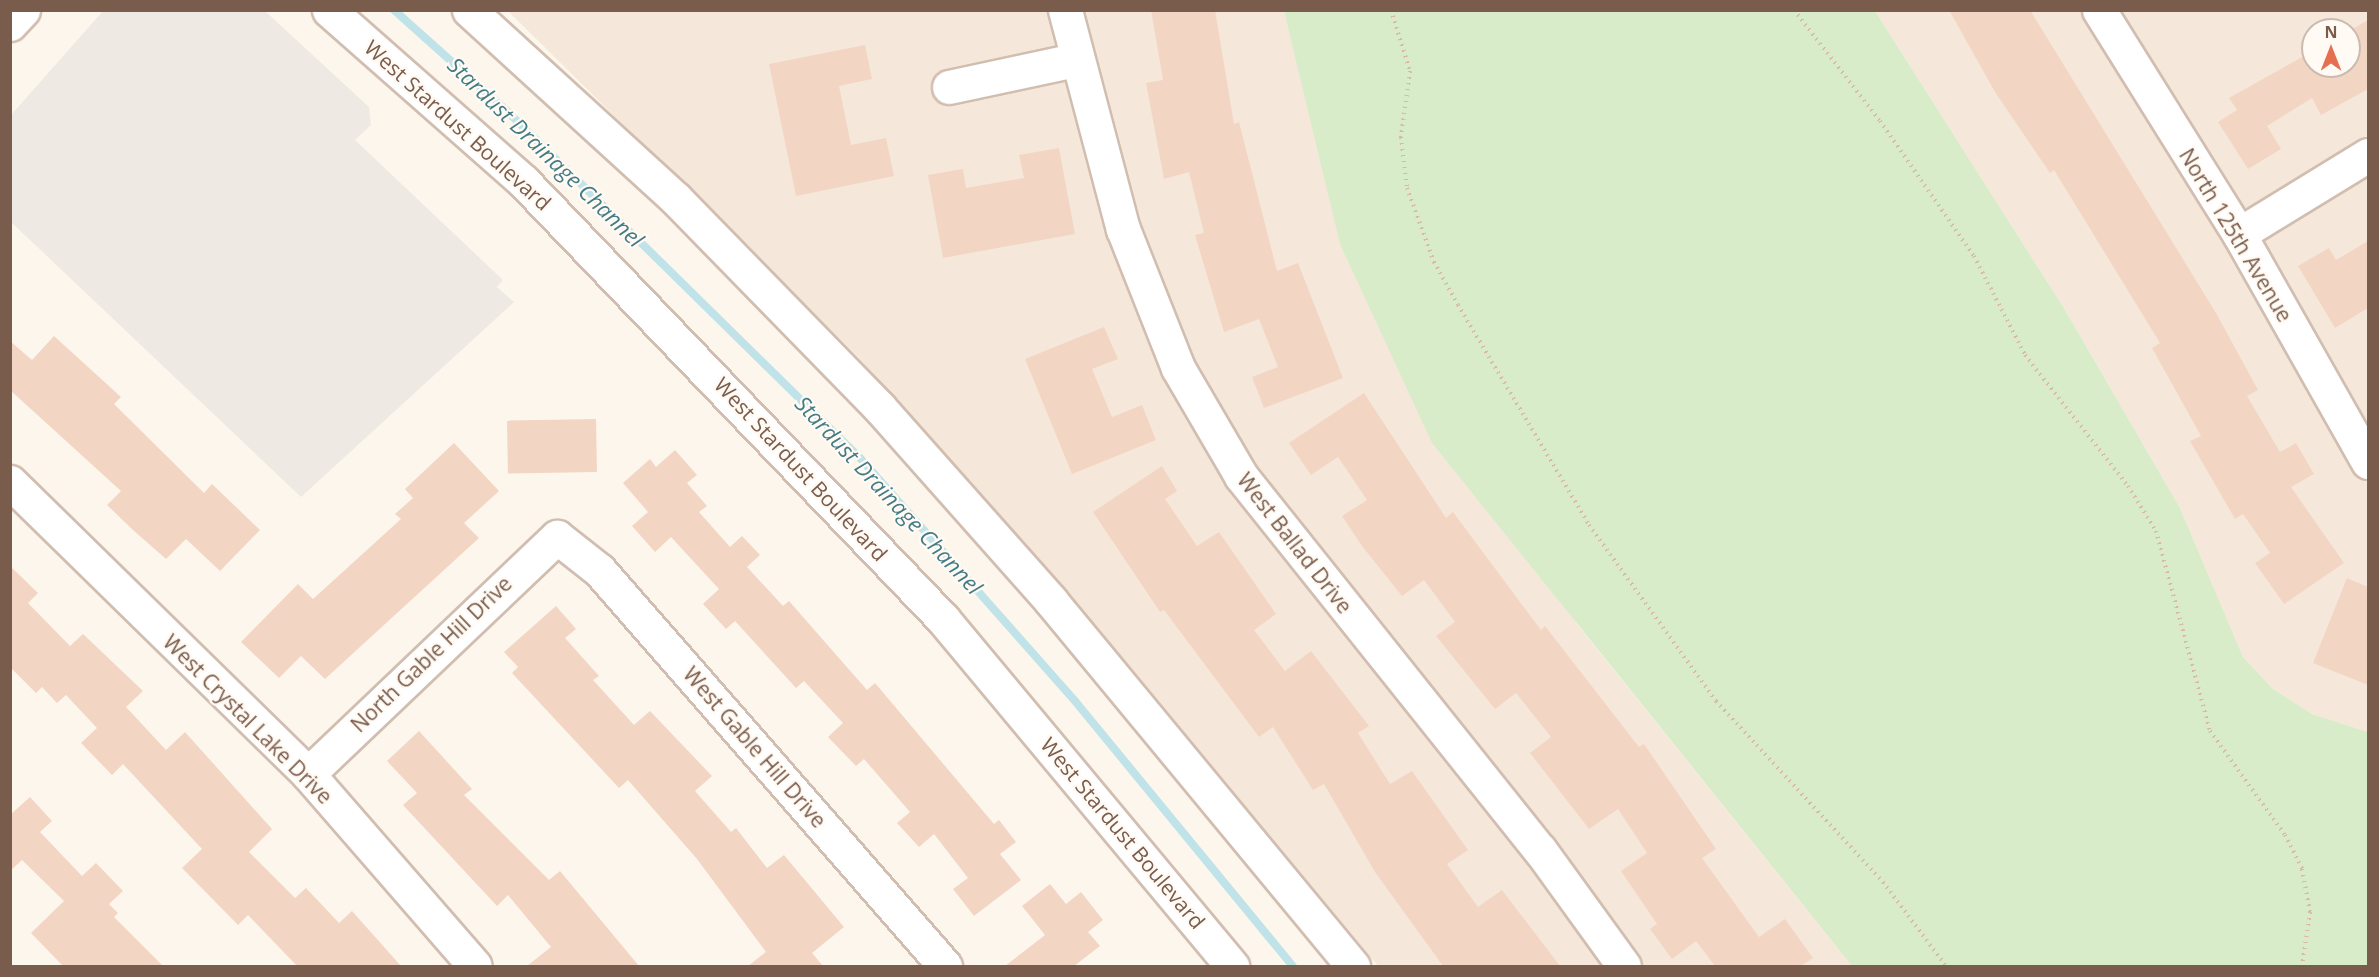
<!DOCTYPE html>
<style>
body{margin:0}
#map{position:relative;width:2379px;height:977px;overflow:hidden;background:#fdf6ec;font-family:"Open Sans",sans-serif}
div>[style]{position:absolute}
.residential>*{inset:0;background:#f5e8da}
.industrial>*{inset:0;background:#efe9e4}
.green>*{inset:0;background:#d8ecc9}
.stream>*{height:8px;margin:-4px;padding:0 4px;transform-origin:4px;border-radius:4px;background:#bfe3e8}
.building>*{inset:0;background:#f3d5c3;transform-origin:0 0}
.path>*{height:4px;margin-top:-2px;transform-origin:0;background:repeating-linear-gradient(90deg,#d9b8a5 0 1.5px,transparent 0 6px)}
.roads{filter:drop-shadow(2px 0 #d1beb0) drop-shadow(-2px 0 #d1beb0) drop-shadow(0 2px #d1beb0) drop-shadow(0 -2px #d1beb0)}
.minor>*{height:33px;margin:-16.5px;padding:0 16.5px;transform-origin:16.5px;border-radius:16.5px;background:#fff}
span{translate:-50% -50%;white-space:nowrap;text-align:center;line-height:1.15;-webkit-text-stroke:4.5px #fffaf3;paint-order:stroke}
.street-label{font-size:21px;color:#7a5c4d}
.water-label{font-size:22px;color:#437c86;font-style:italic}
.frame{position:absolute;inset:0;border:12px solid #7a5c4d;pointer-events:none}
.north{position:absolute;left:2301px;top:18px;width:60px;height:60px;box-sizing:border-box;background:#fffaf3;border:2px solid #cabbb1;border-radius:50%;rotate:0deg;font-size:16px;font-weight:700;line-height:24px;text-align:center;color:#7a5c4d}
.north::after{content:'';display:block;margin:auto;width:21px;height:27px;background:#e76f51;clip-path:polygon(50% 0,100% 100%,50% 72%,0 100%)}
</style>
<div id="map">
<div class="residential">
<div style="clip-path:polygon(508px 11px,1284px 11px,1295px 54px,1576px 623px,1852px 966px,1378px 966px,1075px 600px,859px 358px)"></div>
<div style="clip-path:polygon(evenodd,1875px 11px,2368px 11px,2368px 732px,2312px 714px,2273px 689px,2243px 657px,2180px 508px,2065px 310px,1875px 11px,2313px 30px,2349px 30px,2349px 66px,2313px 66px,2313px 30px)"></div>
</div>
<div class="industrial">
<div style="clip-path:polygon(103px 11px,265px 11px,369px 107px,371px 125px,355px 140px,503px 280px,497px 287px,514px 302px,301px 497px,11px 222px,11px 115px)"></div>
</div>
<div class="green">
<div style="clip-path:polygon(1284px 11px,1875px 11px,2065px 310px,2180px 508px,2243px 657px,2273px 689px,2312px 714px,2368px 732px,2368px 966px,1852px 966px,1432px 443px,1340px 244px)"></div>
</div>
<div class="stream">
<div style="left:394px;top:10px;width:154px;rotate:41.8deg"></div>
<div style="left:509px;top:113px;width:492px;rotate:44.5deg"></div>
<div style="left:860px;top:458px;width:324px;rotate:48.5deg"></div>
<div style="left:1075px;top:701px;width:343px;rotate:50.6deg"></div>
</div>
<div class="building">
<div style="clip-path:polygon(1151px 10px,1215px 10px,1234px 124px,1239px 122px,1277px 271px,1298px 263px,1343px 378px,1264px 408px,1252px 377px,1278px 367px,1259px 319px,1224px 332px,1195px 235px,1204px 233px,1189px 172px,1164px 179px,1146px 83px,1163px 80px)"></div>
<div style="clip-path:polygon(1949px 10px,2030px 10px,2216px 313px,2258px 390px,2247px 396px,2280px 452px,2296px 443px,2314px 474px,2291px 487px,2344px 563px,2284px 604px,2255px 563px,2270px 553px,2243px 514px,2235px 519px,2190px 441px,2201px 436px,2152px 348px,2160px 343px,2054px 170px,2050px 173px,1995px 92px)"></div>
<div style="clip-path:polygon(2368px 20px,2368px 89px,2321px 115px,2312px 98px,2267px 126px,2281px 149px,2248px 169px,2218px 122px,2237px 110px,2229px 98px,2313px 51px,2313px 66px,2349px 66px,2349px 31px)"></div>
<div style="clip-path:polygon(865px 45px,872px 79px,839px 86px,851px 145px,886px 138px,894px 176px,796px 196px,769px 64px)"></div>
<div style="clip-path:polygon(1059px 148px,1075px 234px,943px 258px,928px 175px,963px 169px,966px 188px,1024px 178px,1019px 155px)"></div>
<div style="clip-path:polygon(2368px 241px,2368px 308px,2335px 328px,2298px 266px,2329px 248px,2336px 260px)"></div>
<div style="clip-path:polygon(1104px 327px,1118px 359px,1092px 369px,1112px 417px,1142px 405px,1156px 440px,1072px 474px,1025px 359px)"></div>
<div style="clip-path:polygon(54px 336px,121px 397px,114px 404px,204px 493px,212px 484px,260px 530px,220px 571px,186px 539px,166px 559px,133px 530px,107px 505px,121px 491px,10px 390px,10px 341px,32px 360px)"></div>
<div style="clip-path:polygon(1364px 393px,1446px 518px,1453px 512px,1541px 630px,1545px 626px,1639px 747px,1644px 744px,1716px 849px,1702px 858px,1759px 937px,1785px 919px,1813px 958px,1801px 966px,1715px 966px,1696px 941px,1672px 959px,1650px 929px,1657px 924px,1621px 871px,1647px 853px,1618px 809px,1589px 829px,1530px 753px,1551px 737px,1516px 693px,1495px 709px,1436px 636px,1455px 622px,1424px 580px,1402px 596px,1362px 546px,1342px 516px,1367px 500px,1338px 457px,1311px 475px,1289px 443px)"></div>
<div style="left:596px;top:419px;width:53px;height:89px;rotate:89deg"></div>
<div style="clip-path:polygon(454px 443px,499px 491px,464px 523px,479px 538px,325px 679px,301px 656px,279px 678px,241px 642px,298px 584px,313px 599px,401px 519px,395px 514px,413px 498px,405px 489px)"></div>
<div style="clip-path:polygon(675px 450px,697px 475px,687px 483px,707px 506px,699px 512px,730px 547px,742px 536px,760px 555px,747px 567px,783px 606px,789px 601px,867px 690px,875px 683px,994px 824px,999px 820px,1016px 842px,1000px 854px,1021px 880px,974px 916px,953px 889px,968px 878px,934px 834px,919px 847px,897px 823px,910px 812px,864px 759px,856px 766px,828px 737px,843px 723px,804px 681px,796px 688px,735px 621px,726px 629px,703px 604px,719px 589px,671px 537px,655px 552px,632px 526px,648px 512px,623px 483px,650px 459px,656px 467px)"></div>
<div style="clip-path:polygon(1162px 466px,1177px 491px,1165px 499px,1197px 546px,1219px 532px,1276px 614px,1254px 630px,1285px 671px,1311px 651px,1369px 726px,1358px 733px,1390px 784px,1412px 771px,1468px 850px,1447px 864px,1478px 907px,1502px 890px,1560px 966px,1443px 966px,1375px 872px,1324px 784px,1313px 790px,1273px 727px,1259px 737px,1164px 610px,1160px 612px,1093px 512px)"></div>
<div style="clip-path:polygon(10px 566px,38px 593px,28px 603px,70px 646px,83px 634px,143px 691px,126px 707px,166px 750px,185px 732px,272px 829px,249px 852px,295px 898px,306px 888px,339px 923px,352px 911px,401px 966px,297px 966px,248px 915px,238px 925px,182px 868px,202px 849px,123px 764px,112px 775px,81px 743px,97px 728px,66px 695px,57px 703px,42px 687px,36px 693px,10px 667px)"></div>
<div style="clip-path:polygon(2347px 578px,2368px 587px,2368px 685px,2313px 663px)"></div>
<div style="clip-path:polygon(556px 606px,576px 629px,565px 638px,599px 676px,593px 680px,634px 725px,650px 711px,712px 776px,695px 791px,731px 832px,736px 828px,767px 868px,784px 855px,844px 927px,812px 953px,823px 966px,748px 966px,766px 952px,697px 859px,628px 780px,619px 788px,512px 673px,518px 667px,504px 652px)"></div>
<div style="clip-path:polygon(419px 731px,472px 789px,464px 795px,549px 880px,560px 871px,639px 966px,527px 966px,551px 947px,508px 895px,497px 906px,403px 805px,417px 793px,387px 761px)"></div>
<div style="clip-path:polygon(30px 797px,52px 821px,40px 832px,82px 876px,96px 863px,123px 891px,109px 904px,118px 913px,114px 917px,163px 966px,63px 966px,31px 933px,64px 901px,22px 860px,10px 871px,10px 815px)"></div>
<div style="clip-path:polygon(1050px 884px,1066px 904px,1081px 892px,1103px 920px,1088px 932px,1100px 946px,1074px 966px,1005px 966px,1045px 935px,1022px 906px)"></div>
</div>
<div class="path">
<div style="left:1391px;top:10px;width:64px;rotate:72.7deg"></div>
<div style="left:1410px;top:71px;width:67px;rotate:97.8deg"></div>
<div style="left:1401px;top:137px;width:51px;rotate:83.3deg"></div>
<div style="left:1407px;top:188px;width:79px;rotate:70deg"></div>
<div style="left:1434px;top:262px;width:49px;rotate:60.8deg"></div>
<div style="left:1458px;top:305px;width:256px;rotate:59.2deg"></div>
<div style="left:1589px;top:525px;width:217px;rotate:54.2deg"></div>
<div style="left:1716px;top:701px;width:246px;rotate:47.3deg"></div>
<div style="left:1883px;top:882px;width:105px;rotate:53.1deg"></div>
<div style="left:1794px;top:10px;width:140px;rotate:52.2deg"></div>
<div style="left:1880px;top:121px;width:165px;rotate:55.2deg"></div>
<div style="left:1974px;top:256px;width:111px;rotate:62.7deg"></div>
<div style="left:2025px;top:355px;width:167px;rotate:51.8deg"></div>
<div style="left:2128px;top:486px;width:53px;rotate:58.1deg"></div>
<div style="left:2156px;top:531px;width:207px;rotate:74.9deg"></div>
<div style="left:2210px;top:731px;width:128px;rotate:54.2deg"></div>
<div style="left:2285px;top:835px;width:38px;rotate:63deg"></div>
<div style="left:2302px;top:869px;width:44px;rotate:79.5deg"></div>
<div style="left:2310px;top:912px;width:55px;rotate:98.4deg"></div>
</div>
<div class="roads">
<div class="minor">
<div style="left:329px;top:10px;width:259px;rotate:41.4deg"></div>
<div style="left:523px;top:181px;width:607px;rotate:46.2deg"></div>
<div style="left:943px;top:619px;width:452px;rotate:50.2deg"></div>
<div style="left:469px;top:10px;width:280px;rotate:42.4deg"></div>
<div style="left:676px;top:199px;width:291px;rotate:45.7deg"></div>
<div style="left:879px;top:407px;width:259px;rotate:48.4deg"></div>
<div style="left:1051px;top:601px;width:474px;rotate:50.4deg"></div>
<div style="left:1065px;top:10px;width:227px;rotate:75.2deg"></div>
<div style="left:1123px;top:229px;width:149px;rotate:68.4deg"></div>
<div style="left:1178px;top:368px;width:125px;rotate:59.7deg"></div>
<div style="left:1241px;top:476px;width:479px;rotate:51.4deg"></div>
<div style="left:1540px;top:850px;width:143px;rotate:54.1deg"></div>
<div style="left:2099px;top:10px;width:264px;rotate:58deg"></div>
<div style="left:2239px;top:234px;width:262px;rotate:60.5deg"></div>
<div style="left:10px;top:24px;width:19px;rotate:-47deg"></div>
<div style="left:949px;top:87px;width:129px;rotate:-12.1deg"></div>
<div style="left:2239px;top:234px;width:151px;rotate:-31.5deg"></div>
<div style="left:10px;top:482px;width:417px;rotate:44.4deg"></div>
<div style="left:308px;top:774px;width:254px;rotate:49deg"></div>
<div style="left:308px;top:774px;width:344px;rotate:-43.6deg"></div>
<div style="left:557px;top:537px;width:53px;rotate:38.2deg"></div>
<div style="left:599px;top:570px;width:526px;rotate:48.86deg"></div>
</div>
</div>
<div class="street-label">
<span style="left:458px;top:125px;rotate:42deg">West Stardust Boulevard</span>
<span style="left:2236px;top:235px;rotate:59deg">North 125th Avenue</span>
<span style="left:801px;top:469px;rotate:47deg">West Stardust Boulevard</span>
<span style="left:1295px;top:543px;rotate:52deg">West Ballad Drive</span>
<span style="left:431px;top:654px;rotate:-44deg">North Gable Hill Drive</span>
<span style="left:248px;top:719px;rotate:45deg">West Crystal Lake Drive</span>
<span style="left:755px;top:747px;rotate:49deg">West Gable Hill Drive</span>
<span style="left:1123px;top:833px;rotate:50deg">West Stardust Boulevard</span>
</div>
<div class="water-label">
<span style="left:546px;top:152px;rotate:44deg">Stardust Drainage Channel</span>
<span style="left:889px;top:495px;rotate:47deg">Stardust Drainage Channel</span>
</div>
<div class="frame"></div>
<div class="north">N</div>
</div>
